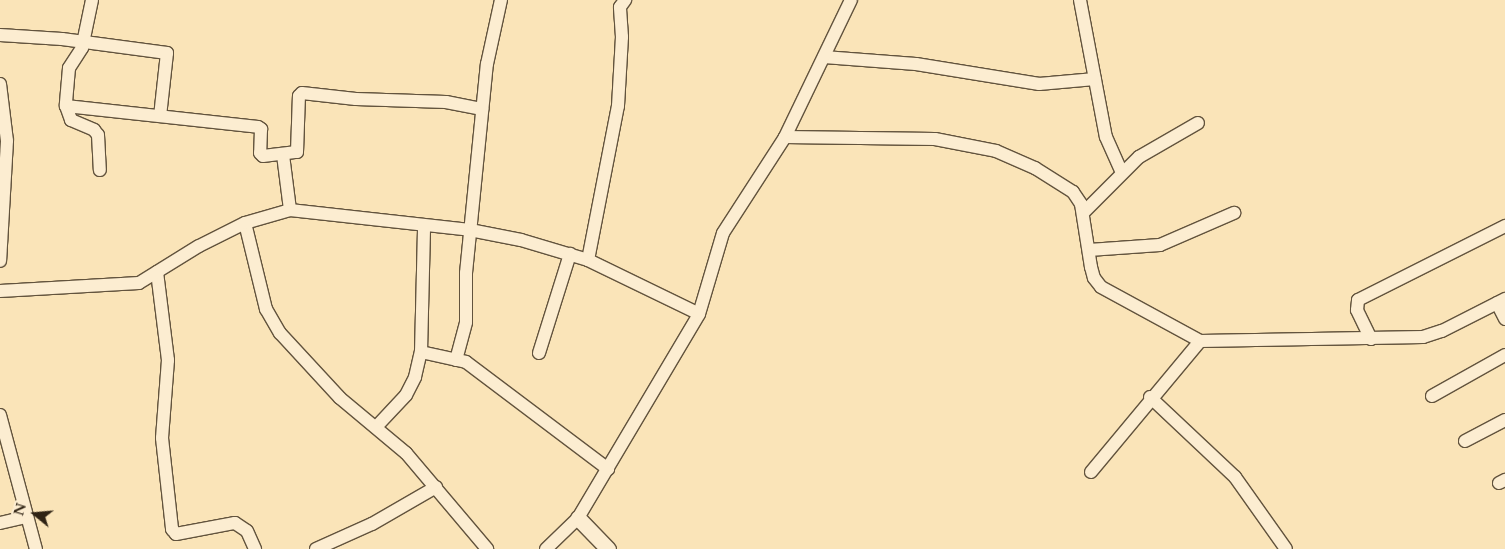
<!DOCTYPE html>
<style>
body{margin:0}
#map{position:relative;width:1505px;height:549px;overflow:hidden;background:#fae4b8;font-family:Cardo,serif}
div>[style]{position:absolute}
.roads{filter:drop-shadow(1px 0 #62533d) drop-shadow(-1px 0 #62533d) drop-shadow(0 1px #62533d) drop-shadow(0 -1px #62533d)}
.minor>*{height:12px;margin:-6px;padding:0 6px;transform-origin:6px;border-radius:6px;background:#fcedd1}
.tertiary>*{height:15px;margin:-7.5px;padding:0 7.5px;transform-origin:7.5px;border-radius:7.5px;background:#fcedd1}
span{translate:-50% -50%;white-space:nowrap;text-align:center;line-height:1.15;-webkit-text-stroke:4.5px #fcedd1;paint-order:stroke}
.north{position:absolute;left:10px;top:489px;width:50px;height:50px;-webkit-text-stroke:4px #fcedd1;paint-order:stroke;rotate:287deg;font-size:14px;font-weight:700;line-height:20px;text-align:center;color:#2f2314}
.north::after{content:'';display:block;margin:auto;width:18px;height:22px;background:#2f2314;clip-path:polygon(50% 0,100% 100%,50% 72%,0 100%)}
</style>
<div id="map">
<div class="roads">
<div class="minor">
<div style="left:92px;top:0;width:49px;rotate:101.8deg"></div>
<div style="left:82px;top:48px;width:24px;rotate:123deg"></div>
<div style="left:69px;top:68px;width:38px;rotate:95deg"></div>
<div style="left:66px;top:106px;width:193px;rotate:6.2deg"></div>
<div style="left:258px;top:127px;width:4px;rotate:34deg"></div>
<div style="left:261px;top:129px;width:24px;rotate:92deg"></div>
<div style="left:260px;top:153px;width:4px;rotate:45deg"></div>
<div style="left:263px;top:156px;width:34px;rotate:-7deg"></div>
<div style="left:297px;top:152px;width:56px;rotate:-88deg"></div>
<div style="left:299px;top:96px;width:4px;rotate:-45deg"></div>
<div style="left:302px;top:93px;width:54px;rotate:6.3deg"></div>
<div style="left:356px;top:99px;width:90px;rotate:1.9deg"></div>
<div style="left:446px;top:102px;width:37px;rotate:11deg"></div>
<div style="left:1080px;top:0;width:139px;rotate:79.3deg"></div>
<div style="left:1106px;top:137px;width:39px;rotate:66deg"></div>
<div style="left:0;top:35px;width:62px;rotate:3.7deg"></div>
<div style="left:62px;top:39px;width:106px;rotate:7.6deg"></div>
<div style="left:167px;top:53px;width:63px;rotate:96.3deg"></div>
<div style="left:824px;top:57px;width:92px;rotate:4.4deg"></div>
<div style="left:916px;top:64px;width:125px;rotate:9.2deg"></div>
<div style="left:1039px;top:84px;width:56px;rotate:-5.1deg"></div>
<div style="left:0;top:84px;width:57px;rotate:83deg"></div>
<div style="left:7px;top:141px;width:120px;rotate:93.3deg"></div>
<div style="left:66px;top:106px;width:15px;rotate:70deg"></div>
<div style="left:71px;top:120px;width:25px;rotate:23deg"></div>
<div style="left:94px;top:130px;width:6px;rotate:51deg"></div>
<div style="left:98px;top:135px;width:35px;rotate:87deg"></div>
<div style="left:785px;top:137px;width:150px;rotate:0.8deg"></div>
<div style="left:935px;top:139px;width:62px;rotate:11.1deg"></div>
<div style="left:996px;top:151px;width:43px;rotate:23.6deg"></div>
<div style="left:1035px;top:168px;width:45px;rotate:32.3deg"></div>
<div style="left:1073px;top:192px;width:14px;rotate:56deg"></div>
<div style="left:1081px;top:204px;width:64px;rotate:81deg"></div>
<div style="left:1091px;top:267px;width:11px;rotate:75deg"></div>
<div style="left:1094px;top:278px;width:11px;rotate:52deg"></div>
<div style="left:1101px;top:287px;width:113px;rotate:28.6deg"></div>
<div style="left:1200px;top:341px;width:223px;rotate:-1deg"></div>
<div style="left:1423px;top:337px;width:20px;rotate:-18deg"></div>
<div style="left:1442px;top:331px;width:71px;rotate:-26.9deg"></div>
<div style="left:283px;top:155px;width:55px;rotate:82.7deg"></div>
<div style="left:1084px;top:212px;width:78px;rotate:-45deg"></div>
<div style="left:1139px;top:157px;width:68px;rotate:-30deg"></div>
<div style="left:245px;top:223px;width:89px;rotate:76.3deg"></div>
<div style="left:266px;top:309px;width:28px;rotate:60deg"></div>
<div style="left:280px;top:333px;width:88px;rotate:47.3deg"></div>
<div style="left:340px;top:398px;width:86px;rotate:39.8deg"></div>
<div style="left:406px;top:453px;width:126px;rotate:49.8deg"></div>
<div style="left:1089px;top:250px;width:71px;rotate:-4deg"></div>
<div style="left:1160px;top:245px;width:81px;rotate:-23.4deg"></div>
<div style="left:588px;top:260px;width:157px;rotate:-79deg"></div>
<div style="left:618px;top:106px;width:69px;rotate:-86.7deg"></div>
<div style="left:622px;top:37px;width:30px;rotate:-94deg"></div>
<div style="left:620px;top:7px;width:9px;rotate:-54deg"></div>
<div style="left:157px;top:272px;width:89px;rotate:82.9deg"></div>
<div style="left:168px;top:360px;width:78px;rotate:94.4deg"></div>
<div style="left:162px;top:438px;width:92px;rotate:83.7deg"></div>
<div style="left:172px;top:529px;width:6px;rotate:51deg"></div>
<div style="left:176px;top:534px;width:60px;rotate:-10.6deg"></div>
<div style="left:235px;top:523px;width:14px;rotate:34deg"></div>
<div style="left:247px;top:531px;width:20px;rotate:66deg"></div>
<div style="left:0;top:291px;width:139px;rotate:-3.3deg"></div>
<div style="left:139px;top:283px;width:70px;rotate:-31.7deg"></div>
<div style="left:199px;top:246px;width:51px;rotate:-26.6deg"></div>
<div style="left:245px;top:223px;width:47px;rotate:-16.1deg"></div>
<div style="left:290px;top:210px;width:181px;rotate:6.3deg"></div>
<div style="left:470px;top:230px;width:52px;rotate:11.1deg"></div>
<div style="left:521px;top:240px;width:70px;rotate:16.6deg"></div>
<div style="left:588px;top:260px;width:123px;rotate:25.9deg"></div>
<div style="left:1497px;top:303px;width:18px;rotate:63deg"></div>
<div style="left:1371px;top:339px;width:32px;rotate:-116deg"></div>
<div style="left:1357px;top:310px;width:10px;rotate:-84deg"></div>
<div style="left:1358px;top:300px;width:165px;rotate:-26.7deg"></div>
<div style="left:421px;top:352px;width:46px;rotate:12.5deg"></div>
<div style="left:466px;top:362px;width:178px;rotate:37deg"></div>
<div style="left:539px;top:353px;width:104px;rotate:-72.6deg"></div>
<div style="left:456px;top:360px;width:39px;rotate:-75deg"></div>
<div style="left:466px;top:322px;width:49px;rotate:-90deg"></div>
<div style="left:466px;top:273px;width:210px;rotate:-84.3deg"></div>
<div style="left:487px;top:64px;width:66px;rotate:-77.7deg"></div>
<div style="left:1432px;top:396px;width:84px;rotate:-29.3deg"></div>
<div style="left:1150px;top:397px;width:117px;rotate:43.3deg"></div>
<div style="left:1235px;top:477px;width:88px;rotate:54.7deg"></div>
<div style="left:0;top:415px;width:139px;rotate:75deg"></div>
<div style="left:377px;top:426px;width:42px;rotate:-46.9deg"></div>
<div style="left:406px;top:395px;width:20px;rotate:-63deg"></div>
<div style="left:415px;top:377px;width:26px;rotate:-77deg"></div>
<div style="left:421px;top:352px;width:126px;rotate:-88.6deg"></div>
<div style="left:1465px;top:441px;width:45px;rotate:-27.7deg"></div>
<div style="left:1091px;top:472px;width:170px;rotate:-50.2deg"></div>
<div style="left:1499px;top:483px;width:7px;rotate:-27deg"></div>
<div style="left:0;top:523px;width:28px;rotate:-13deg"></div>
<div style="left:316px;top:549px;width:61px;rotate:-24.1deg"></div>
<div style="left:372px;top:524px;width:74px;rotate:-30deg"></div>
<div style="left:546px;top:549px;width:45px;rotate:-44.1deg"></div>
<div style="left:578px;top:518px;width:237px;rotate:-59.3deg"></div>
<div style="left:699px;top:314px;width:84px;rotate:-73.5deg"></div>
<div style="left:723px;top:233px;width:114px;rotate:-57.1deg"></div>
<div style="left:785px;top:137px;width:152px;rotate:-64.3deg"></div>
</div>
<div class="tertiary">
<div style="left:578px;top:518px;width:43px;rotate:45.9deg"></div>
</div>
</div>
<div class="north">N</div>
</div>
